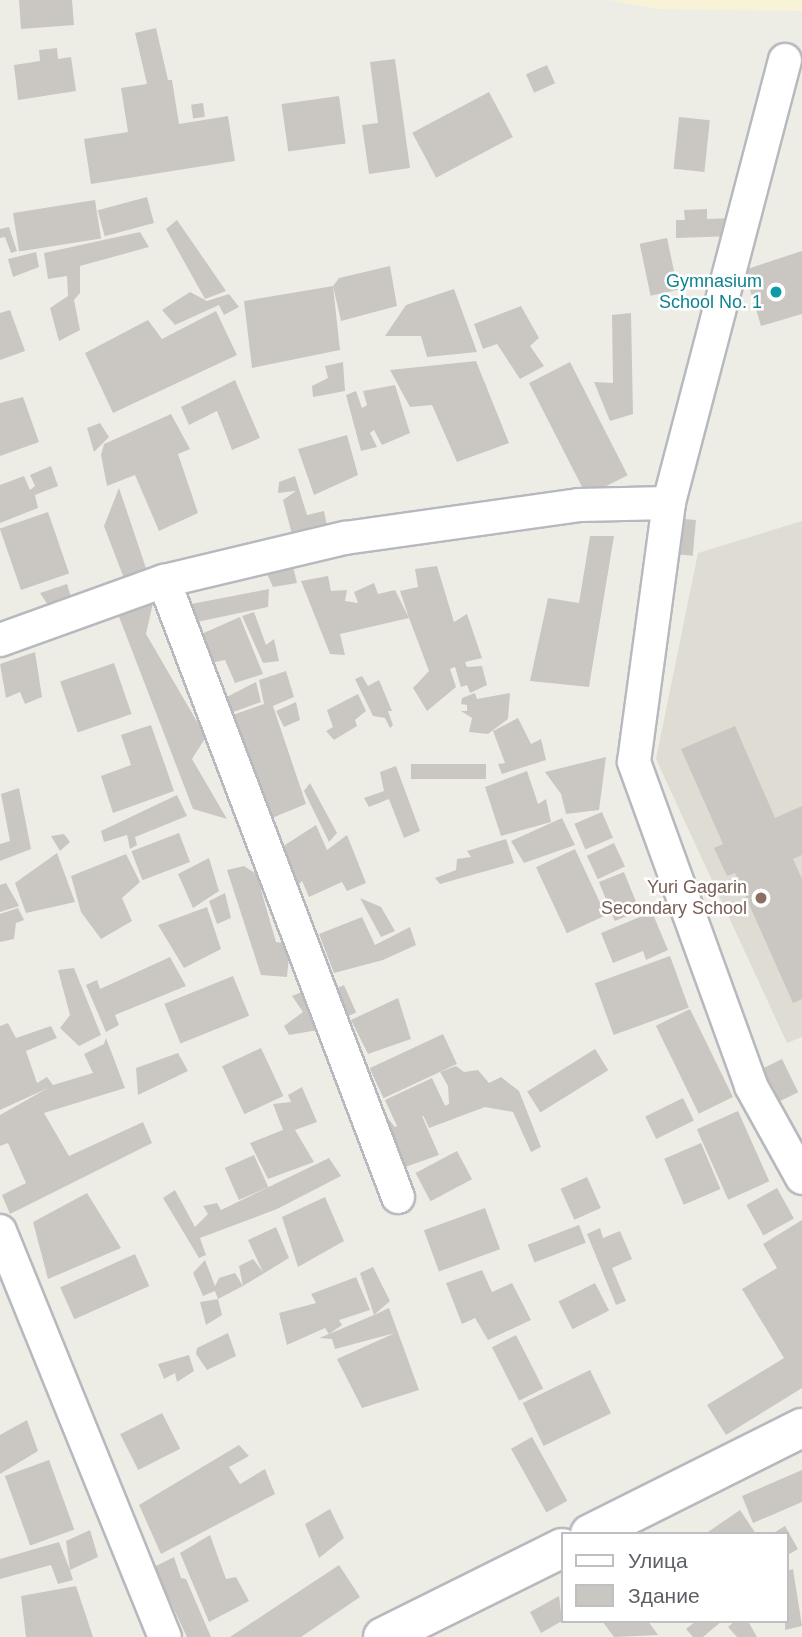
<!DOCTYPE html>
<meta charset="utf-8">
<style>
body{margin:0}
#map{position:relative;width:802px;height:1637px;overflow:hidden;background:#eeede5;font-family:Helvetica,sans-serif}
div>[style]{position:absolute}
.education>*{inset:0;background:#dedcd3}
.sand>*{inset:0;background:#f8f3d6}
.building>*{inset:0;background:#cac7c2;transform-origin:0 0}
.roads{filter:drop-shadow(2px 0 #b7b9be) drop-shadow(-2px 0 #b7b9be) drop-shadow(0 2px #b7b9be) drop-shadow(0 -2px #b7b9be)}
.minor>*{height:32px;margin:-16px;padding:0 16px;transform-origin:16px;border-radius:16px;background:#fff}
.tertiary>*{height:38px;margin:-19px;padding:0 19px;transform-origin:19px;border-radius:19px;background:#fff}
.dots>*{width:19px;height:19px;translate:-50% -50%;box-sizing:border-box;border:4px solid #fff;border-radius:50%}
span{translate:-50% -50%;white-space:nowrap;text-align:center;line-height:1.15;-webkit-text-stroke:5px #fff;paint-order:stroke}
.culture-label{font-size:18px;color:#0d838f}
.right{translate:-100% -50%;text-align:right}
.education-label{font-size:18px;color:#785e54}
.legend{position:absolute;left:561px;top:1532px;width:228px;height:91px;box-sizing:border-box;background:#fff;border:2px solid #bebfc1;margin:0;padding:9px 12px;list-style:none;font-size:21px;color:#5c5f64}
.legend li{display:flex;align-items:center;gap:14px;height:35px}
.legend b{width:35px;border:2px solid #bebfc1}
</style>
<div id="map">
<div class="education">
<div style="clip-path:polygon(802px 521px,802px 1037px,787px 1043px,656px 759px,698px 553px)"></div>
</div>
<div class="sand">
<div style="clip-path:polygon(609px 0,802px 0,802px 11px,659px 9px)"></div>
</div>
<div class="building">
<div style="clip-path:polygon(19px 0,72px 0,74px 25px,21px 29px)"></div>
<div style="clip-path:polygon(156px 28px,168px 80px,172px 80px,179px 124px,228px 116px,235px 161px,91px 184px,84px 139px,128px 132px,121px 88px,147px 84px,135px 33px)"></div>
<div style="clip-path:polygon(57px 48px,58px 59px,71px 57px,76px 91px,18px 100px,14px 65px,40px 61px,39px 50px)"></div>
<div style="clip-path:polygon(395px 59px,410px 168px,369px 174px,362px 125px,378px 123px,370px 62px)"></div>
<div style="left:547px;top:65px;width:20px;height:23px;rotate:66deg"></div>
<div style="left:489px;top:92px;width:51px;height:87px;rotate:62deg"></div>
<div style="left:339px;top:96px;width:48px;height:58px;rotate:82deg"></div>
<div style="left:203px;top:103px;width:14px;height:12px;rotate:82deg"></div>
<div style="left:679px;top:117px;width:31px;height:52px;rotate:6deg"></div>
<div style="left:147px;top:197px;width:27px;height:51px;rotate:75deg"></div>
<div style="left:95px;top:200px;width:39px;height:83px;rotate:81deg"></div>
<div style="clip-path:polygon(707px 209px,707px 219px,733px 218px,734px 236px,676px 238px,676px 220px,685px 220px,684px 210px)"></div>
<div style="clip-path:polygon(177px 220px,226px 291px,205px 299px,166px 229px)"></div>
<div style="clip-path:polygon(9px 227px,17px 251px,11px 253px,5px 237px,0 238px,0 229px)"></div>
<div style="clip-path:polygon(140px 232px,149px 247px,80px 266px,80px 293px,74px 300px,80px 330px,59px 341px,50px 308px,68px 296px,67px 276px,48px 279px,44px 253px)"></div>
<div style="left:667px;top:238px;width:53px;height:28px;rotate:78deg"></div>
<div style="clip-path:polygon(802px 251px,802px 314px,761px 326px,744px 270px)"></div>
<div style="clip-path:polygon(36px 252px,39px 267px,13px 277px,8px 259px)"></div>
<div style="clip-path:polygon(390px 266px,397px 306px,341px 321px,333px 286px,340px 350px,252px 368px,244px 301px,333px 286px,339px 278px)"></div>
<div style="clip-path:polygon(454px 289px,477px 352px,427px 357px,421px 336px,385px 336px,406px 305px)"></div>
<div style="clip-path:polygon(190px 292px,207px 301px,229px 294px,239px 307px,224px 315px,219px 305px,175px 325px,162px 310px)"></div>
<div style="clip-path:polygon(521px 306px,539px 338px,530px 346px,544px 366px,520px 379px,497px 344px,483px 349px,474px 324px)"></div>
<div style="clip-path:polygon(10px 310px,25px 351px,0 360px,0 313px)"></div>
<div style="clip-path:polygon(216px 311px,237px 355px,113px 413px,85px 353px,148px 320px,162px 339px)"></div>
<div style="clip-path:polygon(631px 313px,633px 414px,610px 421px,594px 382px,613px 383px,612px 315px)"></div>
<div style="clip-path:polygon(476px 361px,509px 443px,457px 462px,432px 405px,410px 407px,390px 370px)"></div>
<div style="clip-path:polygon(343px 362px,345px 391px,313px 397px,312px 386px,328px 378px,325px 366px)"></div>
<div style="left:570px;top:362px;width:127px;height:46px;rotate:63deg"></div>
<div style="clip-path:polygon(235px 380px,260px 438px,232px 450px,217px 411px,189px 425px,181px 407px)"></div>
<div style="clip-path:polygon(395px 385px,410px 433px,382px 445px,374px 430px,370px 433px,377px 447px,361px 451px,346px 395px,356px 391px,362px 408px,367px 405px,363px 391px)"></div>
<div style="clip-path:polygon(23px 397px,39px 442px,0 456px,0 403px)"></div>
<div style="clip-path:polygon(171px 414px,190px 449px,178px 454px,198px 513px,159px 531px,135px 475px,107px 486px,101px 455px,104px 444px)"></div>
<div style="clip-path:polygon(100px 423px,109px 437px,94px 452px,87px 428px)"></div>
<div style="clip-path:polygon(347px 435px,358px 475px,314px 495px,298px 449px)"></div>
<div style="clip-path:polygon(51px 466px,58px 486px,35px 495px,38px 508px,0 523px,0 485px,24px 476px,30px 490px,35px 486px,30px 475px)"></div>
<div style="clip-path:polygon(295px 476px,307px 515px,324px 511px,330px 540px,295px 546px,283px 500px,296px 491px,278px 493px,279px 482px)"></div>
<div style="clip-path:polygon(119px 488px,147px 571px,125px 581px,104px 526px)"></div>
<div style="left:48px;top:512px;width:65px;height:51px;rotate:71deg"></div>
<div style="left:674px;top:518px;width:22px;height:36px;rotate:5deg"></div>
<div style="clip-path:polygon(590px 536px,614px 536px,589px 687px,530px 681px,548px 598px,579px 603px)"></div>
<div style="clip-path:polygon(291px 558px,297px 583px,273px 587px,263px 565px)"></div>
<div style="clip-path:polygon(437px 566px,454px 622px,467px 614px,482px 658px,465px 662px,467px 667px,482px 666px,487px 685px,470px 693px,467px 685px,461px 687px,455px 667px,450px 669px,456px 687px,427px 711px,413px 688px,429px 671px,409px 618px,340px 634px,345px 655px,330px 654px,301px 581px,328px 576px,331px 591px,347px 590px,345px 601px,358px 603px,354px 592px,374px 583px,378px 594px,395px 590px,409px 618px,400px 591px,418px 587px,415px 569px)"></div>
<div style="clip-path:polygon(67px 584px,72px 600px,48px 605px,40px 593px)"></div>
<div style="clip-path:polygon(269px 589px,268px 607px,192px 623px,186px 605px)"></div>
<div style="clip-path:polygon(155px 594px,146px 634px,206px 737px,192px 759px,227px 819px,193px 809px,116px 609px)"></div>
<div style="clip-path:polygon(254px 612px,266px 645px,274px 639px,279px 661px,263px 663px,242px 616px)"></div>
<div style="clip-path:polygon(240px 617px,263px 674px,235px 683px,225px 660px,206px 664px,199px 635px)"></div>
<div style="clip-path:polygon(35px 652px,42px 697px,25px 704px,20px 692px,6px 698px,0 664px)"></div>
<div style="left:114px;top:663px;width:54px;height:57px;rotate:71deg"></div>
<div style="clip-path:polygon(286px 671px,294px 697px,273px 706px,306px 804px,272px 818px,230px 716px,264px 704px,259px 680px)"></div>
<div style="clip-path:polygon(362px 676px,368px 686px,379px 680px,392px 711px,388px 711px,393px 725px,390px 728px,385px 718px,373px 716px,355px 679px)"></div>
<div style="clip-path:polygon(256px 682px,261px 702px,225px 715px,213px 704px)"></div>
<div style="clip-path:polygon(475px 693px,477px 699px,510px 693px,508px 719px,488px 734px,469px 732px,472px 718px,461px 711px,467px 711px,467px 705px,461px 704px,462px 698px)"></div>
<div style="clip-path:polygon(358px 694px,366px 711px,355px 720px,357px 726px,334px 740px,326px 731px,333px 727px,327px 710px)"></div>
<div style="clip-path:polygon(296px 702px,300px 720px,284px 727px,276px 711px)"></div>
<div style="clip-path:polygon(518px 718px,531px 744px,541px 739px,546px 760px,502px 774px,498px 764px,505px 763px,493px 731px)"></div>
<div style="clip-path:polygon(151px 725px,174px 791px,113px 813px,101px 776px,131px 765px,121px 735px)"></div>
<div style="clip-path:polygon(735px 726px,775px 818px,802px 806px,802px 855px,793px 859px,802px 879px,802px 999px,793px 1003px,735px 873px,727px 876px,714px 848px,723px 844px,681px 749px)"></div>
<div style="clip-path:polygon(606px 757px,599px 810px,566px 814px,561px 794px,545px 772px)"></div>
<div style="left:486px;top:764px;width:15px;height:75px;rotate:90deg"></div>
<div style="clip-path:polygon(396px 766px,420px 831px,404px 838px,389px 799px,369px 807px,364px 798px,384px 791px,380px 772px)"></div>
<div style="clip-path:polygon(527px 771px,538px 804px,546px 799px,551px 822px,501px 836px,485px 787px)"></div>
<div style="clip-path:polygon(310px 783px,337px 833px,329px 842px,304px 791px)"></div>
<div style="clip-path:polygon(19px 788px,31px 849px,0 861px,0 844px,10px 841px,1px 794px)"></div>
<div style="clip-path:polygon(177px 795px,187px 816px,135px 837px,137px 845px,130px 849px,127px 835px,104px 842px,101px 831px)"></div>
<div style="left:602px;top:812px;width:28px;height:30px;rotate:67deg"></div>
<div style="clip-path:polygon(562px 818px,575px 845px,524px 863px,511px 841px)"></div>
<div style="clip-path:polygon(316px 825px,327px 850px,347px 835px,366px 883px,347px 891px,342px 882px,309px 897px,302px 881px,297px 886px,294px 876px,284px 880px,276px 859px,285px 845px)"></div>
<div style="left:179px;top:833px;width:31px;height:51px;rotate:69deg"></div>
<div style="clip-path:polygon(64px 834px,70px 842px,60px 851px,51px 836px)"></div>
<div style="clip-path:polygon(506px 839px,514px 863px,440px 884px,435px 878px,456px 870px,457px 859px,471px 857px,467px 851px)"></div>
<div style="left:614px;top:843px;width:26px;height:30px;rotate:65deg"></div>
<div style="left:575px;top:849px;width:73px;height:43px;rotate:65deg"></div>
<div style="clip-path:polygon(57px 853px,75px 902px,26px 913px,15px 883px)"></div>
<div style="clip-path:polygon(126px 854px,140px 882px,122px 898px,132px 921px,101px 939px,81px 912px,71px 876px)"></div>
<div style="clip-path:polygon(209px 858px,219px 891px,193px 908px,178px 874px)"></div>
<div style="clip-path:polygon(244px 866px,255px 873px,262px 871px,273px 884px,261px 890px,276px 942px,290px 944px,287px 977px,261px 975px,227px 870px)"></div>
<div style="left:624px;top:872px;width:42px;height:27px;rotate:68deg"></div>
<div style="clip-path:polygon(6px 883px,19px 906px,0 912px,0 885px)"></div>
<div style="clip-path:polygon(225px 893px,231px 918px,217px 924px,209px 901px)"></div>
<div style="clip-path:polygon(360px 898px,381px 907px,395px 931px,381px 937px)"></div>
<div style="clip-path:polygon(207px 907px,221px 949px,184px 968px,158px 925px)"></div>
<div style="clip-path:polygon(18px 908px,24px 920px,16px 923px,14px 939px,0 942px,0 914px)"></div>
<div style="clip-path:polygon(652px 912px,668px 950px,646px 960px,643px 951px,613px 963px,601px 933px)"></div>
<div style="clip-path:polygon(362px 917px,375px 945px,410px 927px,416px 945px,383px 960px,334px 973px,319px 934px)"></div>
<div style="left:670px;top:956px;width:55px;height:80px;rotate:70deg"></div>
<div style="clip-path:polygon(170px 957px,186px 986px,115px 1015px,119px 1025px,106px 1032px,86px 985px,97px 980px,100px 989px)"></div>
<div style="clip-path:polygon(74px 968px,101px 1035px,79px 1046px,60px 1028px,70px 1015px,58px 970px)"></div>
<div style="left:233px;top:976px;width:43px;height:74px;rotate:68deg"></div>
<div style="left:344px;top:985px;width:30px;height:17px;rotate:66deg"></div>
<div style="clip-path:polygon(307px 990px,324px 1029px,289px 1035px,284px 1026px,303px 1012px,292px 996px)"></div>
<div style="clip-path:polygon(398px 998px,411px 1039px,368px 1054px,351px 1020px)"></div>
<div style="left:690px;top:1009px;width:98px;height:38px;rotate:64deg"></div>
<div style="clip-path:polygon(8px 1023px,16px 1038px,51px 1026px,57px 1038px,26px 1051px,37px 1083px,47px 1077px,53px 1085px,93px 1073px,84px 1054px,104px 1044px,106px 1038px,125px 1088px,44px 1113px,69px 1156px,143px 1122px,152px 1143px,10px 1214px,2px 1195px,26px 1183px,8px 1143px,0 1146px,0 1115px,48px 1088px,0 1110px,0 1026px)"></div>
<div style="left:443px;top:1034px;width:33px;height:81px;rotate:65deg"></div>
<div style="left:261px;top:1048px;width:53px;height:43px;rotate:65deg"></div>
<div style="left:595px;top:1049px;width:25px;height:80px;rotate:58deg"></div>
<div style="clip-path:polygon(178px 1053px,188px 1071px,138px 1095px,136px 1068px)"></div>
<div style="left:782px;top:1059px;width:37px;height:34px;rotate:64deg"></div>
<div style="clip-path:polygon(456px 1066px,464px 1072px,478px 1070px,489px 1083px,501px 1077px,519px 1091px,541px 1147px,531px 1152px,513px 1112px,485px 1107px,429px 1128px,423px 1115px,449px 1104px,448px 1086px,440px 1072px)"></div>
<div style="left:432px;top:1078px;width:31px;height:52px;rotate:65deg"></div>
<div style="clip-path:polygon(302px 1087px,317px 1122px,295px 1130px,314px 1162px,268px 1179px,250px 1143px,283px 1130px,273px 1104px,291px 1102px,288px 1095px)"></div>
<div style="left:683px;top:1098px;width:25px;height:42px;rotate:64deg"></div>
<div style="left:738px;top:1111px;width:77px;height:45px;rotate:66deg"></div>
<div style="clip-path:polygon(386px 1116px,395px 1127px,422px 1116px,439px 1155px,394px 1171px,381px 1124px)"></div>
<div style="left:701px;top:1143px;width:50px;height:40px;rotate:67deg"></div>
<div style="left:457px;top:1151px;width:32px;height:47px;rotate:62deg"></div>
<div style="left:254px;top:1155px;width:35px;height:32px;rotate:66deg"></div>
<div style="clip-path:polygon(329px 1158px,341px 1176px,277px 1209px,200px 1238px,206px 1255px,199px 1258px,163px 1198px,175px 1190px,195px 1227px,208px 1214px,203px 1206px,217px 1203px,221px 1210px)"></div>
<div style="left:587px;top:1177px;width:34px;height:29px;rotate:66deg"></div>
<div style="left:777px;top:1188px;width:35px;height:35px;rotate:61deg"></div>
<div style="clip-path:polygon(87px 1193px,121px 1248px,48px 1279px,33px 1222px)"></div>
<div style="clip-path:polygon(325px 1197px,344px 1241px,298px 1267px,282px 1217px)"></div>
<div style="left:485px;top:1208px;width:44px;height:65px;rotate:70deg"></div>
<div style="clip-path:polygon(802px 1220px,802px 1388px,726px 1435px,707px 1405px,784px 1358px,742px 1289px,777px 1268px,763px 1244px)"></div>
<div style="left:579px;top:1225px;width:19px;height:55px;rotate:69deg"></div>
<div style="clip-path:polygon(276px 1227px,289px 1258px,243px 1286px,239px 1266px,253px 1259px,263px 1272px,248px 1240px)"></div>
<div style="clip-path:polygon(600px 1228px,603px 1238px,620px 1231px,632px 1259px,612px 1268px,626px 1301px,616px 1305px,587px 1234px)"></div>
<div style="left:135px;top:1254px;width:35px;height:82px;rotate:66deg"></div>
<div style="clip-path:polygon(205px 1260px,215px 1286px,219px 1278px,235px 1273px,243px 1286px,218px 1299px,222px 1315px,206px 1325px,200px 1302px,218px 1299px,215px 1291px,203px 1296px,193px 1273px)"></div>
<div style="clip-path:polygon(373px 1267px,390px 1301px,374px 1315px,389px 1308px,419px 1390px,362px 1408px,337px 1359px,395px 1333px,335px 1349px,332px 1339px,319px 1338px,329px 1334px,325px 1328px,287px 1345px,279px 1313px,316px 1303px,311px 1294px,356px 1277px,370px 1310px,339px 1320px,342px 1325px,329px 1334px,374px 1315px,360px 1273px)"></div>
<div style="clip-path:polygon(482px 1270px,492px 1292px,512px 1283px,531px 1320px,488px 1340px,475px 1318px,462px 1324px,446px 1283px)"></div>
<div style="left:595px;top:1283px;width:31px;height:41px;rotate:63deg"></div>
<div style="clip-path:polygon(228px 1333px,236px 1356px,207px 1370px,196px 1354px,197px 1348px)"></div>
<div style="left:516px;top:1335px;width:60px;height:27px;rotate:63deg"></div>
<div style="clip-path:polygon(189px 1355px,194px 1371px,177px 1382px,175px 1373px,164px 1379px,158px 1364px)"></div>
<div style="left:590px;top:1370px;width:48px;height:75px;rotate:64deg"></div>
<div style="left:162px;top:1413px;width:40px;height:47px;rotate:63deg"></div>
<div style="clip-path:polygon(27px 1420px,38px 1451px,0 1474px,0 1435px)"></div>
<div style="left:532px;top:1437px;width:73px;height:24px;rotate:61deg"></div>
<div style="clip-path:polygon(239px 1445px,249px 1456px,229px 1467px,240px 1484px,265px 1469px,275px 1494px,161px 1554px,139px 1505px)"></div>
<div style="left:49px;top:1460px;width:74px;height:47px;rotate:70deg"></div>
<div style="clip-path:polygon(802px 1470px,802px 1502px,753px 1523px,742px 1496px)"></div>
<div style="clip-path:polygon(330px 1509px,344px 1538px,319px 1558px,305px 1524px)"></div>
<div style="clip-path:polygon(740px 1510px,756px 1534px,705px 1534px)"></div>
<div style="clip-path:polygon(785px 1526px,798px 1549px,786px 1556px,786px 1534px,772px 1534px)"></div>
<div style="clip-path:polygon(90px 1530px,98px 1557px,70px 1570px,73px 1580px,58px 1584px,51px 1565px,0 1579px,0 1559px,59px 1542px,70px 1570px,66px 1541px)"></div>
<div style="clip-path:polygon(210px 1535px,226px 1579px,236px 1577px,249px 1601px,209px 1622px,180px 1553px)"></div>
<div style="clip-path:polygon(174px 1557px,181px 1578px,186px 1579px,211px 1637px,187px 1637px,154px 1567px)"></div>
<div style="clip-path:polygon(339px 1565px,360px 1597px,301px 1637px,230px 1637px)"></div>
<div style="clip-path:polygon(793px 1569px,802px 1626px,785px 1630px,786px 1571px)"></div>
<div style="clip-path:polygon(76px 1586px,93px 1637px,26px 1637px,21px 1596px)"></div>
<div style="clip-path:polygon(559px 1596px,562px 1621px,541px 1633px,530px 1612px)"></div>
<div style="clip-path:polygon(602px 1621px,648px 1621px,658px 1635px,614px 1637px)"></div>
<div style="clip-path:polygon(696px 1621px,722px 1621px,703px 1637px,693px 1637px,686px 1629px)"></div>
<div style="clip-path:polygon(735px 1621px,748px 1621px,757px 1637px,737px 1637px,728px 1627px)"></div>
</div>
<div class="roads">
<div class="minor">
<div style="left:785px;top:60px;width:458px;rotate:104.7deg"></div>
<div style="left:669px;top:503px;width:261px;rotate:97.7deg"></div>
<div style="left:634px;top:762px;width:344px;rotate:70.1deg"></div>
<div style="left:751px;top:1086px;width:105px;rotate:61deg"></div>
<div style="left:164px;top:581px;width:659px;rotate:69.2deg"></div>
<div style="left:0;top:640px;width:174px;rotate:-19.8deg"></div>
<div style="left:164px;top:581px;width:186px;rotate:-13.4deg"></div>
<div style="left:345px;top:538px;width:236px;rotate:-8deg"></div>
<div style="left:579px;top:505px;width:90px;rotate:-1.3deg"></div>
<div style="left:0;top:1231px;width:438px;rotate:67.9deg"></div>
</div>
<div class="tertiary">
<div style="left:590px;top:1534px;width:237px;rotate:-26.6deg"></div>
<div style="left:383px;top:1637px;width:200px;rotate:-26.4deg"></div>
</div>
</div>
<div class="dots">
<div style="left:776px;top:292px;background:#0f9aa8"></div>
<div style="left:761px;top:898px;background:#8d6e63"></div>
</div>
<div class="culture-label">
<span class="right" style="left:762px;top:292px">Gymnasium<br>School No. 1</span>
</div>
<div class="education-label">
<span class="right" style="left:747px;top:898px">Yuri Gagarin<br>Secondary School</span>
</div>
<ul class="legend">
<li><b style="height:9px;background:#fff"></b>Улица</li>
<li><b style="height:19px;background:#cac7c2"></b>Здание</li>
</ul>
</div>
